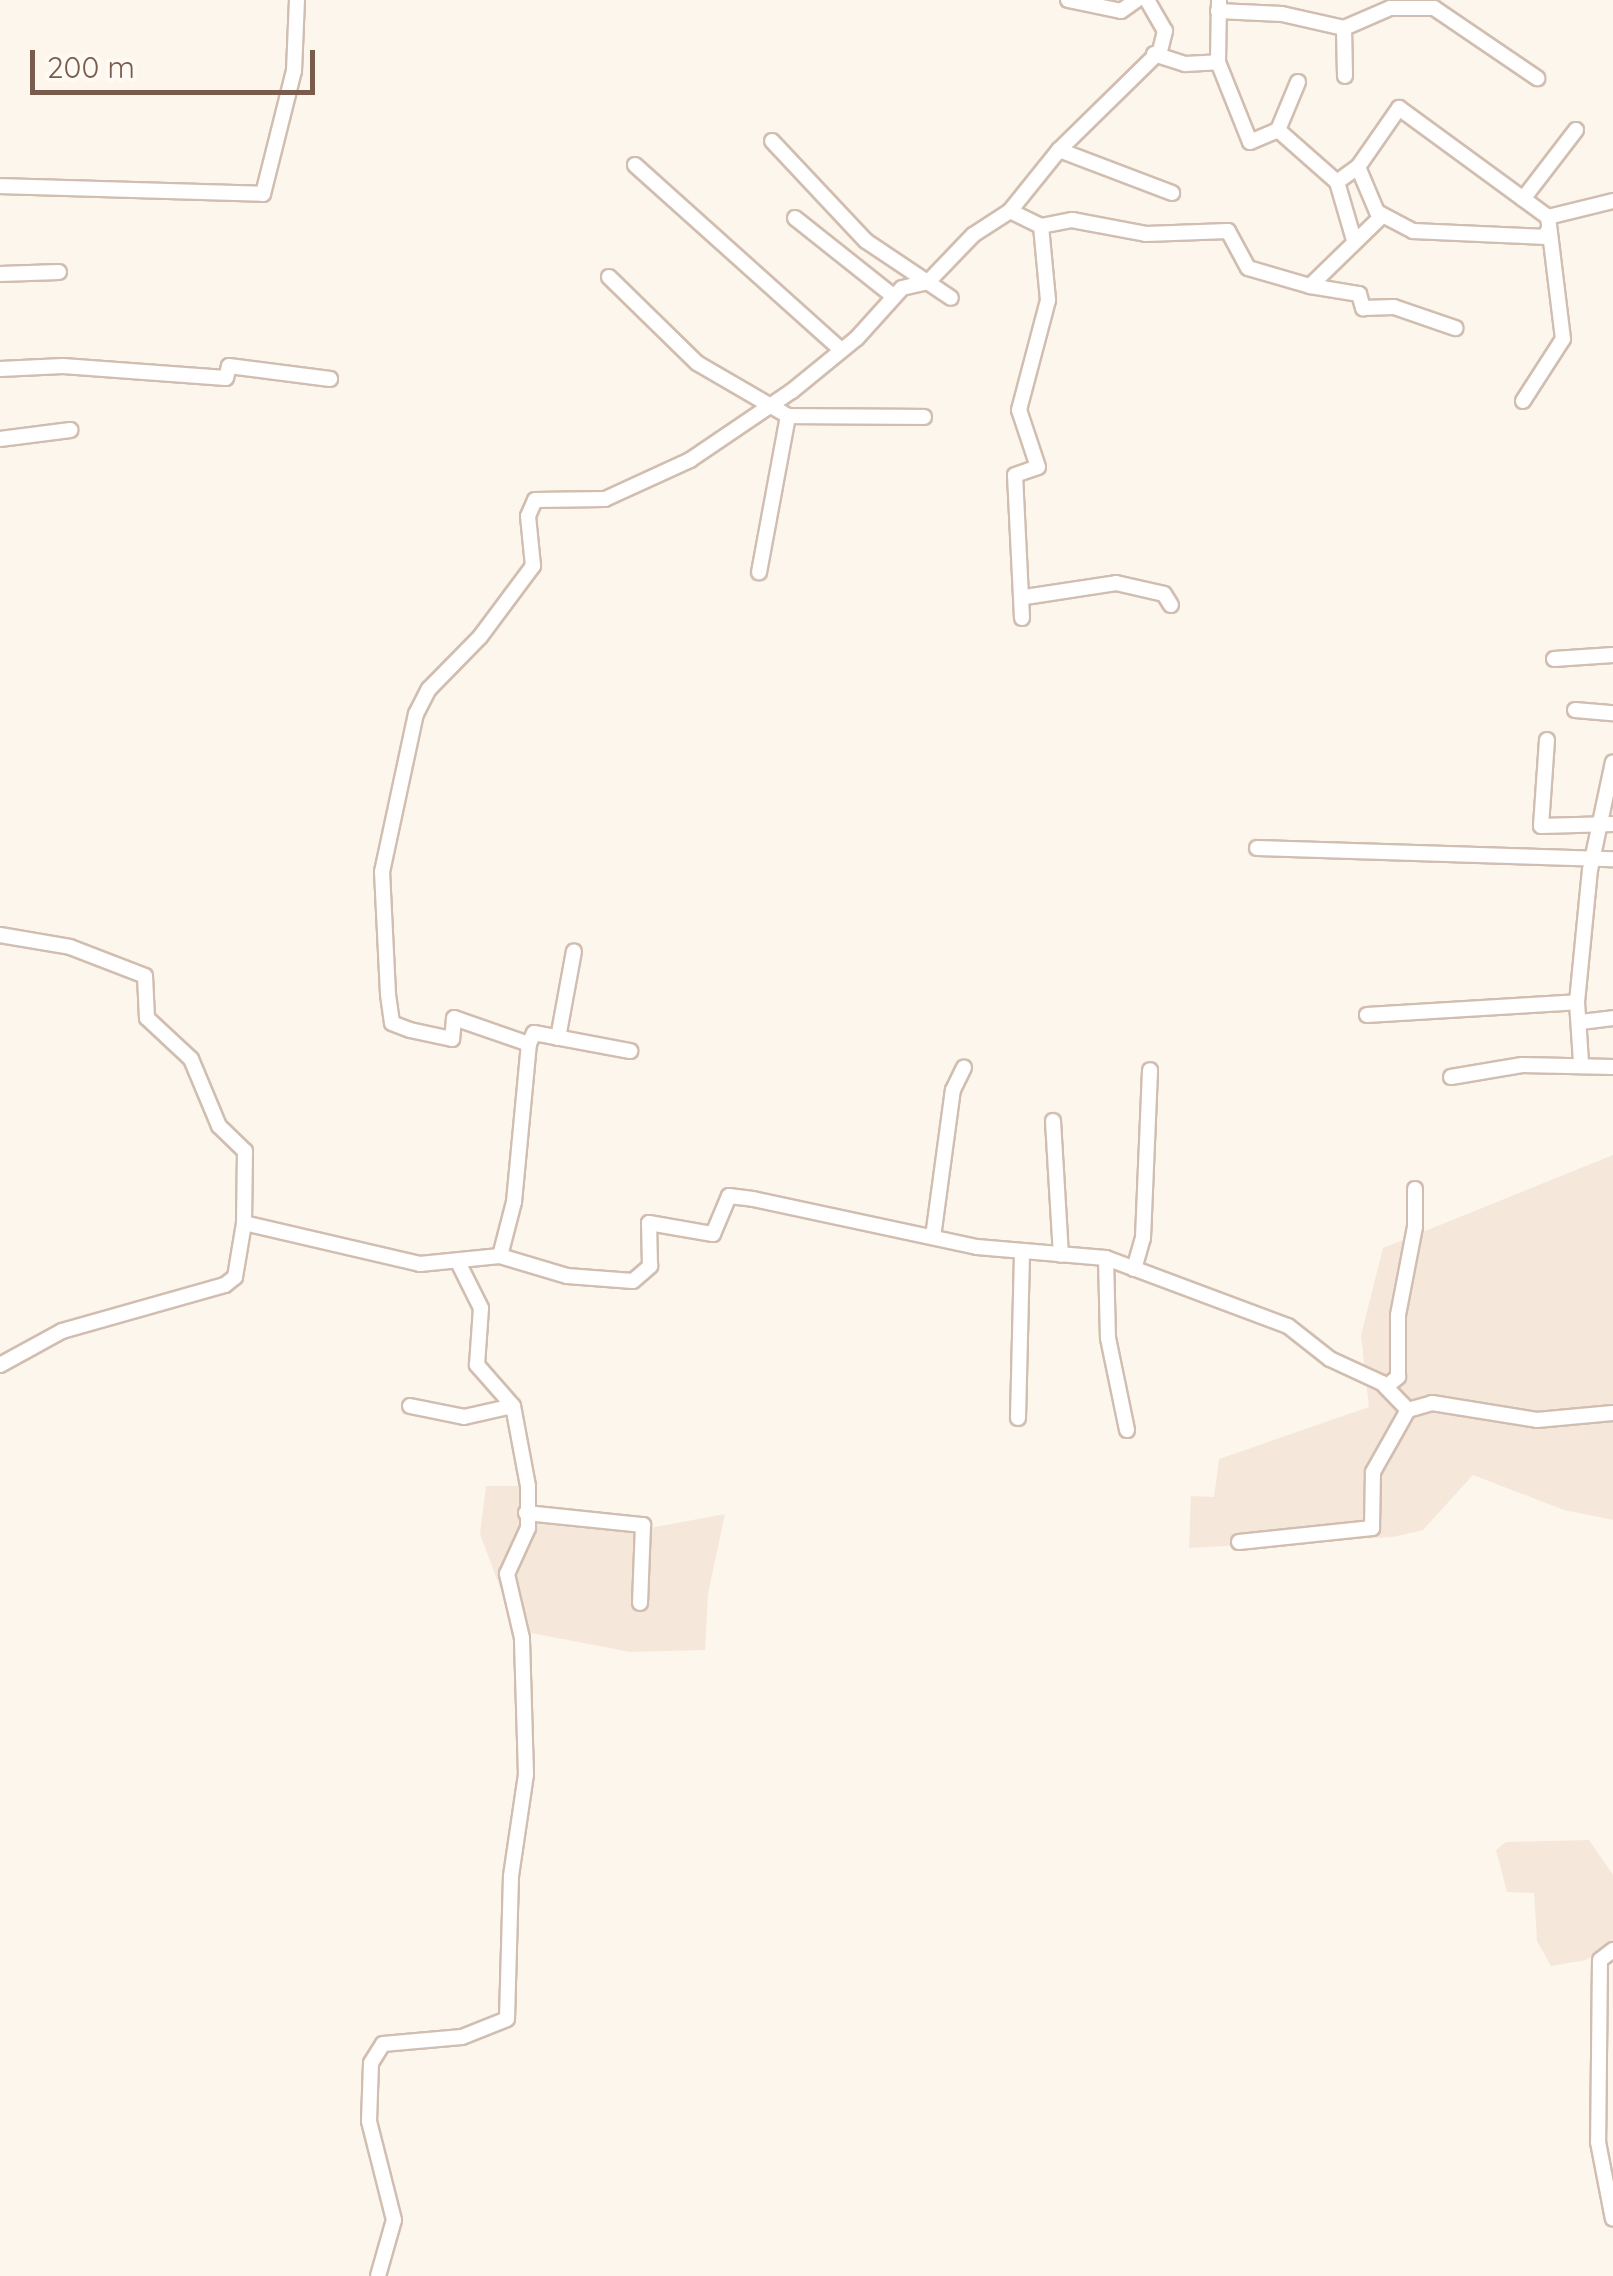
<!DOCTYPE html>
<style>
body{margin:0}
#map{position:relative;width:1613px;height:2276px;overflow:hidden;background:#fdf6ec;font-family:Quicksand,sans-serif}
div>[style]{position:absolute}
.residential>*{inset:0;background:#f5e8da}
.roads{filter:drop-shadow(2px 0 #d1beb0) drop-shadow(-2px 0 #d1beb0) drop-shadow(0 2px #d1beb0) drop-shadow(0 -2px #d1beb0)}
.minor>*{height:14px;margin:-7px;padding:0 7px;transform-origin:7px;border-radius:7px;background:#fff}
span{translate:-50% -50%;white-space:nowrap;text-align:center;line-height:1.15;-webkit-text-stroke:8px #fffaf3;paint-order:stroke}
.scale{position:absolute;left:30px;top:50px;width:285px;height:45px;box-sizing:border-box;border:5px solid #7a5c4d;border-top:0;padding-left:12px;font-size:30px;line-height:35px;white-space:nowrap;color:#7a5c4d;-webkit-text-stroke:8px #fffaf3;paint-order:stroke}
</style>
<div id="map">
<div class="residential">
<div style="clip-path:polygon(1613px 1155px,1613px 1520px,1564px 1510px,1473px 1475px,1423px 1530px,1393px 1537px,1189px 1548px,1191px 1496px,1214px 1497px,1219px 1459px,1369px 1407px,1361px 1335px,1383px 1248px)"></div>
<div style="clip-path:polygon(486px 1486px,528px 1486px,531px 1517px,639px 1530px,725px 1514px,708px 1594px,705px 1650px,630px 1652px,516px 1630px,480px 1534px)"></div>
<div style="clip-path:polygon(1589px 1840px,1613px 1875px,1613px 1942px,1586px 1960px,1551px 1966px,1537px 1941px,1534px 1893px,1507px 1892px,1496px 1850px,1506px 1842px)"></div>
</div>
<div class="roads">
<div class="minor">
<div style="left:1068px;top:0;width:54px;rotate:11.7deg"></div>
<div style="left:1121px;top:11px;width:19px;rotate:-35deg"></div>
<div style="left:1219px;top:0;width:62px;rotate:90.9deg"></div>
<div style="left:1218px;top:62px;width:86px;rotate:68.2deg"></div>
<div style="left:1250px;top:142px;width:30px;rotate:-23deg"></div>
<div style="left:1278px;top:130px;width:79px;rotate:41.4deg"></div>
<div style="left:1337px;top:182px;width:26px;rotate:-36deg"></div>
<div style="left:1358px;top:167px;width:72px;rotate:-55.2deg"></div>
<div style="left:1399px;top:108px;width:185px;rotate:36.2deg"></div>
<div style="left:1218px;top:11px;width:64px;rotate:2.7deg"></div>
<div style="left:1282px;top:14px;width:64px;rotate:12.7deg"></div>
<div style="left:1344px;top:28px;width:50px;rotate:-23.5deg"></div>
<div style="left:1390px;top:8px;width:44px"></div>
<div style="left:1434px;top:8px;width:125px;rotate:34.2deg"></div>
<div style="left:1344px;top:28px;width:48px;rotate:88.8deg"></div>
<div style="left:1154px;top:54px;width:33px;rotate:18deg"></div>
<div style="left:1185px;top:64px;width:33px;rotate:-3deg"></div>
<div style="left:1278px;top:130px;width:52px;rotate:-67.4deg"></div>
<div style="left:772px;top:141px;width:137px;rotate:46.8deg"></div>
<div style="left:866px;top:241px;width:102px;rotate:33.8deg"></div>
<div style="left:1059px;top:150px;width:121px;rotate:20.8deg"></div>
<div style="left:635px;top:165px;width:275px;rotate:41.9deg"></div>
<div style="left:1358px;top:167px;width:49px;rotate:67.1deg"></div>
<div style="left:1377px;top:212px;width:41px;rotate:27.8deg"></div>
<div style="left:1413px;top:231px;width:134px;rotate:2.6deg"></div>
<div style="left:1547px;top:237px;width:5px;rotate:-90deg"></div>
<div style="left:1337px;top:182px;width:60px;rotate:73.7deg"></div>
<div style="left:0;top:186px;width:263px;rotate:1.7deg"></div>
<div style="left:263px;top:194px;width:127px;rotate:-75.9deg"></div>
<div style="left:294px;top:71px;width:71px;rotate:-87.6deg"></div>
<div style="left:1523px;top:199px;width:87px;rotate:-52.5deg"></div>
<div style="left:1010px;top:211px;width:34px;rotate:26deg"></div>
<div style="left:1041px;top:226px;width:32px;rotate:-11deg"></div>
<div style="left:1072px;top:220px;width:75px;rotate:10.7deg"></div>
<div style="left:1146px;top:234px;width:82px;rotate:-2.1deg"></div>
<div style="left:1228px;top:231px;width:42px;rotate:61.6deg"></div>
<div style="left:1248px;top:268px;width:65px;rotate:16.2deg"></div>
<div style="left:1310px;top:286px;width:100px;rotate:-44.2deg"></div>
<div style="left:795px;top:218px;width:125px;rotate:38.5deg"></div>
<div style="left:0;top:274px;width:59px;rotate:-1.9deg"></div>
<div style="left:609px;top:277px;width:123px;rotate:44.3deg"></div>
<div style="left:697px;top:363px;width:105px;rotate:30.2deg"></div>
<div style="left:788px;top:416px;width:159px;rotate:100.5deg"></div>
<div style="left:1310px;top:286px;width:50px;rotate:9.3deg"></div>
<div style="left:1359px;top:294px;width:15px;rotate:74deg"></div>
<div style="left:1363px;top:308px;width:31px;rotate:-2deg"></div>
<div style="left:1394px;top:307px;width:65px;rotate:19deg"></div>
<div style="left:0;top:369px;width:63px;rotate:-2.7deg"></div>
<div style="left:63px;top:366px;width:163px;rotate:4.2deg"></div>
<div style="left:226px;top:378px;width:12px;rotate:-76deg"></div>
<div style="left:229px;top:366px;width:102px;rotate:7.3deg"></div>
<div style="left:1523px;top:401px;width:74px;rotate:-57.2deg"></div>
<div style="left:1563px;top:339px;width:123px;rotate:-97deg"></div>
<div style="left:1548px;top:217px;width:67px;rotate:-13.8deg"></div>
<div style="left:788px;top:416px;width:136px;rotate:0.4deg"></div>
<div style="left:0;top:439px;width:71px;rotate:-7.3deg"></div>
<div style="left:1025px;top:597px;width:92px;rotate:-8.7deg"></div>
<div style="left:1116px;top:583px;width:49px;rotate:12.9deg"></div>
<div style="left:1164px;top:594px;width:13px;rotate:58deg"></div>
<div style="left:1022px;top:618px;width:143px;rotate:-92.8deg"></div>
<div style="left:1015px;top:475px;width:24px;rotate:-19deg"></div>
<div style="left:1038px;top:467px;width:60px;rotate:-108.4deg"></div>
<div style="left:1019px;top:410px;width:114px;rotate:-75.2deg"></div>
<div style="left:1048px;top:300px;width:74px;rotate:-95.4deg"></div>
<div style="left:1554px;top:659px;width:59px;rotate:-3.9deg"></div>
<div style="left:1575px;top:710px;width:38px;rotate:5deg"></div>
<div style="left:1547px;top:740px;width:86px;rotate:94deg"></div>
<div style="left:1541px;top:826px;width:72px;rotate:-1.6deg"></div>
<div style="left:1257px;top:848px;width:356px;rotate:1.8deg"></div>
<div style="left:0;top:935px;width:71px;rotate:9.7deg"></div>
<div style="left:70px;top:947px;width:80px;rotate:21.1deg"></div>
<div style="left:145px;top:976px;width:42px;rotate:87.3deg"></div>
<div style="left:147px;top:1018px;width:60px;rotate:43deg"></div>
<div style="left:191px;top:1059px;width:73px;rotate:67.3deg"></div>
<div style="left:219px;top:1126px;width:36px;rotate:44deg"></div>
<div style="left:245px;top:1151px;width:72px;rotate:90.8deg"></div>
<div style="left:244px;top:1223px;width:181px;rotate:13.1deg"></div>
<div style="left:420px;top:1264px;width:80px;rotate:-5.7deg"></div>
<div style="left:500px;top:1256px;width:70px;rotate:16.6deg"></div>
<div style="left:567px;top:1276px;width:66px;rotate:4.3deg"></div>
<div style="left:633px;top:1281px;width:23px;rotate:-41deg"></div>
<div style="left:650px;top:1266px;width:43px;rotate:-91.3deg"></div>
<div style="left:649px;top:1223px;width:65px;rotate:9.8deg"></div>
<div style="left:713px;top:1234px;width:41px;rotate:-67.2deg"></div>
<div style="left:729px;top:1196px;width:24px;rotate:7deg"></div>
<div style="left:753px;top:1199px;width:229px;rotate:12.1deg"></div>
<div style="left:977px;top:1247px;width:129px;rotate:4.9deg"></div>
<div style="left:1106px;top:1258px;width:194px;rotate:20.5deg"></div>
<div style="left:1288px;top:1326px;width:53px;rotate:38.2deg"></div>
<div style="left:1330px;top:1359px;width:57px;rotate:24.8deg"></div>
<div style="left:1382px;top:1383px;width:37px;rotate:46deg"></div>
<div style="left:1408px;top:1410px;width:25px;rotate:-16deg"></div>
<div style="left:1432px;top:1403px;width:106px;rotate:9.2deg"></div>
<div style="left:1537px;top:1420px;width:76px;rotate:-5.3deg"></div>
<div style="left:1577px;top:1002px;width:133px;rotate:-84.4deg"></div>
<div style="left:1590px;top:870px;width:110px;rotate:-78deg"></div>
<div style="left:1367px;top:1015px;width:210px;rotate:-3.5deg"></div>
<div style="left:1577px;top:1002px;width:60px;rotate:86.2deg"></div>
<div style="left:1581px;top:1022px;width:32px;rotate:-7deg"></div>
<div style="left:558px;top:1038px;width:88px;rotate:-79.6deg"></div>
<div style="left:529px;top:1044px;width:12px;rotate:-66deg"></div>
<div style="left:534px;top:1033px;width:98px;rotate:10.6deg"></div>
<div style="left:1451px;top:1077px;width:72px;rotate:-9.6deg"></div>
<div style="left:1522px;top:1065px;width:91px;rotate:1.3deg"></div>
<div style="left:1053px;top:1121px;width:134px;rotate:86.6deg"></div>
<div style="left:933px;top:1237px;width:148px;rotate:-82.3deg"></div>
<div style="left:953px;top:1090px;width:25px;rotate:-64deg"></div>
<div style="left:500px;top:1256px;width:56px;rotate:-75.5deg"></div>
<div style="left:514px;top:1202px;width:159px;rotate:-84.6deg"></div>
<div style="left:529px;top:1044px;width:79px;rotate:-160.9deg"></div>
<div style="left:454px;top:1018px;width:21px;rotate:95deg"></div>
<div style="left:452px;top:1039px;width:43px;rotate:-167.9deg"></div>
<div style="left:410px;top:1030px;width:19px;rotate:-159deg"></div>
<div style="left:392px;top:1023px;width:29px;rotate:-98deg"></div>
<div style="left:388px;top:994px;width:122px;rotate:-92.8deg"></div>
<div style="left:382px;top:872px;width:162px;rotate:-77.9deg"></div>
<div style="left:416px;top:714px;width:28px;rotate:-63deg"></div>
<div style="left:429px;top:689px;width:73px;rotate:-45.6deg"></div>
<div style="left:480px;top:637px;width:89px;rotate:-53.3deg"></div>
<div style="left:533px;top:566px;width:50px;rotate:-95.7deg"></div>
<div style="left:528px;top:516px;width:17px;rotate:-66deg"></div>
<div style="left:535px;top:500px;width:70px;rotate:-0.8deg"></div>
<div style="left:605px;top:499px;width:94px;rotate:-24.6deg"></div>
<div style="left:690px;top:460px;width:123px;rotate:-34.1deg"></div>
<div style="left:792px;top:391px;width:84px;rotate:-39.2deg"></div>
<div style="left:857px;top:338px;width:67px;rotate:-48deg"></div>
<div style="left:902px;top:288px;width:27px;rotate:-13deg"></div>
<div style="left:928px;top:282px;width:65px;rotate:-46.2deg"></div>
<div style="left:973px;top:235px;width:44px;rotate:-33deg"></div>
<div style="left:1010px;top:211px;width:78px;rotate:-51.2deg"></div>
<div style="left:1059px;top:150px;width:141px;rotate:-44.4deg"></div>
<div style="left:1160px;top:51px;width:21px;rotate:-76deg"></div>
<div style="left:1165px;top:31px;width:36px;rotate:-120deg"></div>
<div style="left:1106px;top:1258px;width:80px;rotate:88.6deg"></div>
<div style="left:1108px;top:1338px;width:94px;rotate:78.3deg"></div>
<div style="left:1134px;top:1269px;width:32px;rotate:-74deg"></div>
<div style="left:1143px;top:1238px;width:168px;rotate:-87.6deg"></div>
<div style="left:0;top:1365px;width:71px;rotate:-28.7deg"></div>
<div style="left:62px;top:1331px;width:169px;rotate:-15.8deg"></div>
<div style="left:225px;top:1285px;width:13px;rotate:-39deg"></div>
<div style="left:235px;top:1277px;width:55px;rotate:-80.5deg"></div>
<div style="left:1386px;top:1387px;width:16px;rotate:-40deg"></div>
<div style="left:1398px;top:1377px;width:62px;rotate:-90deg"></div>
<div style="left:1398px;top:1315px;width:90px;rotate:-79.1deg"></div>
<div style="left:1415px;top:1227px;width:38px;rotate:-90deg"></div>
<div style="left:410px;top:1406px;width:55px;rotate:11.5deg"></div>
<div style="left:464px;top:1417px;width:50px;rotate:-12.7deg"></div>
<div style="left:1018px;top:1418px;width:166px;rotate:-88.6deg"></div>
<div style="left:526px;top:1513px;width:118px;rotate:5.9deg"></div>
<div style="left:643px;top:1525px;width:78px;rotate:92.2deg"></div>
<div style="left:1239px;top:1542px;width:134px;rotate:-6deg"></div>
<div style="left:1372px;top:1528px;width:56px;rotate:-89deg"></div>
<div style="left:1373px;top:1472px;width:71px;rotate:-60.6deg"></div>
<div style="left:1613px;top:1950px;width:16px;rotate:142deg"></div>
<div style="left:1600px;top:1960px;width:182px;rotate:90.6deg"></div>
<div style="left:1598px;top:2142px;width:78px;rotate:79deg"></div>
<div style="left:378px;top:2276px;width:58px;rotate:-74.1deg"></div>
<div style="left:394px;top:2220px;width:102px;rotate:-104.2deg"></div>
<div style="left:369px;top:2121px;width:58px;rotate:-88deg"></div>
<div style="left:371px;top:2063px;width:22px;rotate:-58deg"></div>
<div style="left:383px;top:2044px;width:79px;rotate:-5.1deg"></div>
<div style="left:462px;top:2037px;width:48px;rotate:-21.8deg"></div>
<div style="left:507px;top:2019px;width:143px;rotate:-88.4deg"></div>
<div style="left:511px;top:1876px;width:102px;rotate:-81.6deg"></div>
<div style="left:526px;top:1775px;width:137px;rotate:-91.7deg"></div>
<div style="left:522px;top:1638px;width:66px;rotate:-103.2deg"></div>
<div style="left:507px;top:1574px;width:51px;rotate:-65.5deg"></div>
<div style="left:528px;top:1528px;width:42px;rotate:-90deg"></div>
<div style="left:528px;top:1486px;width:81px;rotate:-100.6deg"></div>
<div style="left:513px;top:1406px;width:55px;rotate:-131.3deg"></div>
<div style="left:477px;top:1365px;width:57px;rotate:-86deg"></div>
<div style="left:481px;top:1308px;width:51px;rotate:-116.6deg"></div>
</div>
</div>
<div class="scale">200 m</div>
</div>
